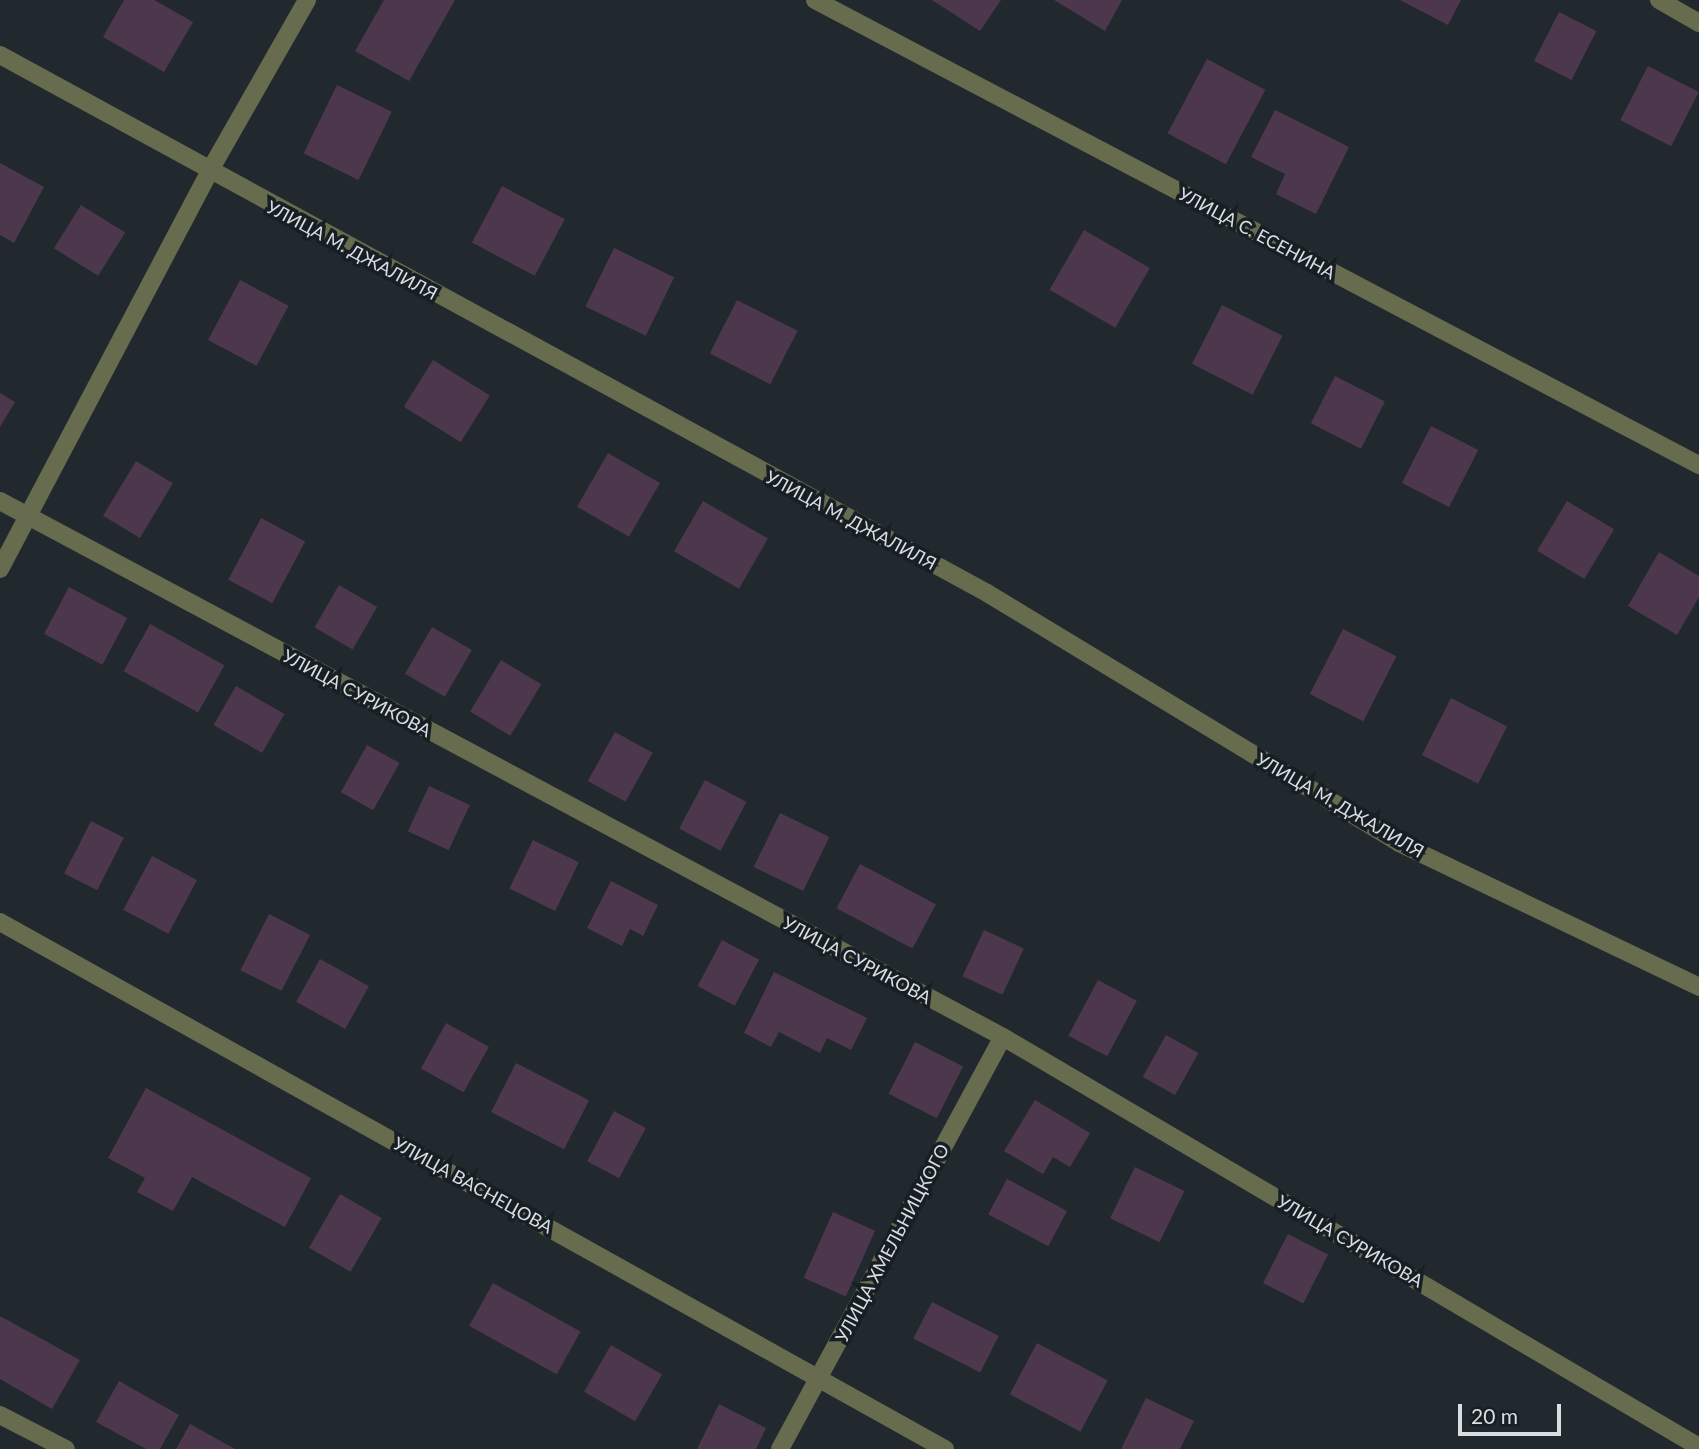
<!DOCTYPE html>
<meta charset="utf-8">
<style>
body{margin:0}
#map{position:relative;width:1699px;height:1449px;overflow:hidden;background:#21292f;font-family:Lato,sans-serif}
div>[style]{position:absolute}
.building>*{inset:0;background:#4d374c;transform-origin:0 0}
.minor>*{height:18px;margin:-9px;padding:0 9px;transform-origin:9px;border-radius:9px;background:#666c4d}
span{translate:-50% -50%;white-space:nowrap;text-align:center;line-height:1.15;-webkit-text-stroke:7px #171f25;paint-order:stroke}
.street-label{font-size:18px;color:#d9dee2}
.scale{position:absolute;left:1458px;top:1404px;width:103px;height:32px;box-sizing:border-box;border:4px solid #d9dee2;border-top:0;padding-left:9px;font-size:21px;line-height:24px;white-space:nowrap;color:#d9dee2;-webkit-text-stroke:5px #171f25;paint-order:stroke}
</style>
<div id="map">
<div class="building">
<div style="clip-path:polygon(124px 0,154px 0,193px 22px,164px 72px,103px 37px)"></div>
<div style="clip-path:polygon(384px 0,455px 0,409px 81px,355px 51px)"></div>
<div style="clip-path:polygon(932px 0,1001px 0,980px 31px)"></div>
<div style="clip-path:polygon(1054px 0,1122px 0,1105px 31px)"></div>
<div style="clip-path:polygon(1400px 0,1461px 0,1448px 25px)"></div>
<div style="left:1559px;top:12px;width:42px;height:55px;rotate:27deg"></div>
<div style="left:1207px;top:59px;width:66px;height:84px;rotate:28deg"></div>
<div style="left:1648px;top:66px;width:57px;height:61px;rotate:27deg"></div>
<div style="left:337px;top:85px;width:61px;height:76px;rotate:26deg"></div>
<div style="clip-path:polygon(1275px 110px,1349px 147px,1316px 214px,1276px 194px,1285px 174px,1251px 157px)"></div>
<div style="clip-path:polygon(0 163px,44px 187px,14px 243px,0 235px)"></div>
<div style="left:502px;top:186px;width:71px;height:64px;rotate:28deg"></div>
<div style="left:81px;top:205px;width:52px;height:51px;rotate:32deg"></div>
<div style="left:1084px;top:230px;width:76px;height:69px;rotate:30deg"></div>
<div style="left:614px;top:248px;width:67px;height:65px;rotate:26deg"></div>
<div style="left:240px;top:280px;width:55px;height:68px;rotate:28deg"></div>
<div style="left:737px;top:300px;width:68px;height:60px;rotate:27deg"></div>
<div style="left:1222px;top:305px;width:68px;height:66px;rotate:27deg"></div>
<div style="left:433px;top:360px;width:67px;height:55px;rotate:32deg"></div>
<div style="left:1335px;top:376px;width:56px;height:53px;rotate:27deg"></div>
<div style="clip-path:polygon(0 393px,15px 402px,0 427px)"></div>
<div style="left:1431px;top:426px;width:53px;height:64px;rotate:27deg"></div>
<div style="left:608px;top:453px;width:60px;height:62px;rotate:30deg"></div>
<div style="left:136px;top:461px;width:43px;height:64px;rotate:31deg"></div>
<div style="left:703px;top:501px;width:75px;height:58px;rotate:30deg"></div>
<div style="left:1567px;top:501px;width:55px;height:58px;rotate:31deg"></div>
<div style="left:261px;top:518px;width:50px;height:70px;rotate:28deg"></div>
<div style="clip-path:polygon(1659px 552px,1699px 576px,1699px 597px,1677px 635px,1628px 606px)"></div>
<div style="left:339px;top:585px;width:44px;height:49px;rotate:30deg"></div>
<div style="left:69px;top:587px;width:66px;height:53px;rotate:28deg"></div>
<div style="left:150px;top:624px;width:85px;height:54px;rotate:29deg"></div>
<div style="left:432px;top:627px;width:46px;height:54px;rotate:30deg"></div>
<div style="left:1343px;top:629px;width:60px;height:73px;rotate:27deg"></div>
<div style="left:501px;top:660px;width:47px;height:60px;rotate:31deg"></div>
<div style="left:236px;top:686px;width:56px;height:45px;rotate:30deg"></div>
<div style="left:1451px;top:698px;width:63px;height:64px;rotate:27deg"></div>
<div style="left:615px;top:732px;width:43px;height:56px;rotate:29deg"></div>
<div style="left:367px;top:745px;width:37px;height:54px;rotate:29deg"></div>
<div style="left:705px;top:780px;width:47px;height:55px;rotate:28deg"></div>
<div style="left:429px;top:786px;width:45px;height:50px;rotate:25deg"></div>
<div style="left:780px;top:813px;width:55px;height:60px;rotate:26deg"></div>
<div style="left:91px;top:821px;width:37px;height:59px;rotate:27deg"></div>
<div style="left:533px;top:840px;width:51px;height:54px;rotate:26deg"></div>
<div style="left:152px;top:856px;width:51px;height:61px;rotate:28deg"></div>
<div style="left:860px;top:864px;width:86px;height:50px;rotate:28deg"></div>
<div style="clip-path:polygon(611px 881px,658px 905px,643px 936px,630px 929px,622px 946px,587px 928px)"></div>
<div style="left:269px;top:914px;width:46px;height:63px;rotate:27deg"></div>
<div style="left:984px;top:930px;width:44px;height:51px;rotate:25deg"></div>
<div style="left:722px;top:940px;width:42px;height:52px;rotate:28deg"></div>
<div style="left:320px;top:959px;width:56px;height:49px;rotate:29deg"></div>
<div style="clip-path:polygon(774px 972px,867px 1018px,851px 1050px,827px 1038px,820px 1053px,779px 1032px,771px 1047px,744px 1033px)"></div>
<div style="left:1098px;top:980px;width:44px;height:63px;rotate:28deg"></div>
<div style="left:446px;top:1023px;width:49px;height:52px;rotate:29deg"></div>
<div style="left:1166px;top:1035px;width:37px;height:48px;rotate:29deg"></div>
<div style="left:915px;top:1042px;width:54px;height:58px;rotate:27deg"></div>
<div style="left:516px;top:1063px;width:82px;height:55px;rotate:27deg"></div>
<div style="clip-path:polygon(146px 1088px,311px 1178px,285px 1227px,192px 1177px,173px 1211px,137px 1192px,145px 1178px,108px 1158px)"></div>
<div style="clip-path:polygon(1035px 1100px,1090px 1133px,1070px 1167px,1053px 1157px,1043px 1174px,1004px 1151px)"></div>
<div style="left:614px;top:1111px;width:36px;height:57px;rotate:28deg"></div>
<div style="left:1135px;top:1167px;width:55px;height:57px;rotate:26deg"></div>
<div style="left:1007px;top:1179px;width:68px;height:40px;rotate:28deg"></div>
<div style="left:340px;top:1194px;width:48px;height:62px;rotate:30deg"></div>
<div style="left:833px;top:1212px;width:46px;height:72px;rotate:24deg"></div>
<div style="left:1288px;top:1234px;width:45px;height:55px;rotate:27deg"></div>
<div style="left:493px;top:1283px;width:100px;height:49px;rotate:29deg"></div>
<div style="left:932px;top:1302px;width:75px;height:41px;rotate:27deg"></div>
<div style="clip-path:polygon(0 1316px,80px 1360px,52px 1409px,0 1379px)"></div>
<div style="left:1037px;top:1343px;width:80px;height:58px;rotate:28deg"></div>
<div style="left:611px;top:1345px;width:59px;height:54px;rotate:30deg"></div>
<div style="clip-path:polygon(119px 1381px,179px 1415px,160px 1449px,146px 1449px,96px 1422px)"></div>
<div style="clip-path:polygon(1146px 1398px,1194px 1421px,1180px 1449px,1121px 1449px)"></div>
<div style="clip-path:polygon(719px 1404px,766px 1428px,756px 1449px,697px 1449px)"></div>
<div style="clip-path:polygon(190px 1424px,235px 1449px,176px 1449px)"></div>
</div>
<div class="minor">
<div style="left:815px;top:0;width:999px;rotate:27.75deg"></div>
<div style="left:1659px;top:0;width:46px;rotate:29.9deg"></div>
<div style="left:0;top:55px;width:1124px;rotate:28.59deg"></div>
<div style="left:987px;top:593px;width:482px;rotate:31.2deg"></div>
<div style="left:1399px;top:843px;width:333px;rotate:25.6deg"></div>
<div style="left:0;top:501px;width:1137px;rotate:28.12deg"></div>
<div style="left:1003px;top:1037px;width:808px;rotate:30.5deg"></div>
<div style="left:0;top:569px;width:449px;rotate:-62.2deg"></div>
<div style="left:209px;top:172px;width:198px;rotate:-60.3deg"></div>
<div style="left:0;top:922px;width:1082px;rotate:29.15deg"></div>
<div style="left:0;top:1415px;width:74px;rotate:27.3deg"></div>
<div style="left:780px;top:1449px;width:468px;rotate:-61.6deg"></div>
</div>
<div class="street-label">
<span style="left:1257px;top:233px;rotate:28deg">УЛИЦА С. ЕСЕНИНА</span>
<span style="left:352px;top:250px;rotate:28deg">УЛИЦА М. ДЖАЛИЛЯ</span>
<span style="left:851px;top:520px;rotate:28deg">УЛИЦА М. ДЖАЛИЛЯ</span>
<span style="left:357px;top:693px;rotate:28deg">УЛИЦА СУРИКОВА</span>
<span style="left:1340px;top:805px;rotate:30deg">УЛИЦА М. ДЖАЛИЛЯ</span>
<span style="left:857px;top:960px;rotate:28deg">УЛИЦА СУРИКОВА</span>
<span style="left:473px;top:1185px;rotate:29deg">УЛИЦА ВАСНЕЦОВА</span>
<span style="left:1350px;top:1241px;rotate:30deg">УЛИЦА СУРИКОВА</span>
<span style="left:892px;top:1243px;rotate:-62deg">УЛИЦА ХМЕЛЬНИЦКОГО</span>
</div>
<div class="scale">20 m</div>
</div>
